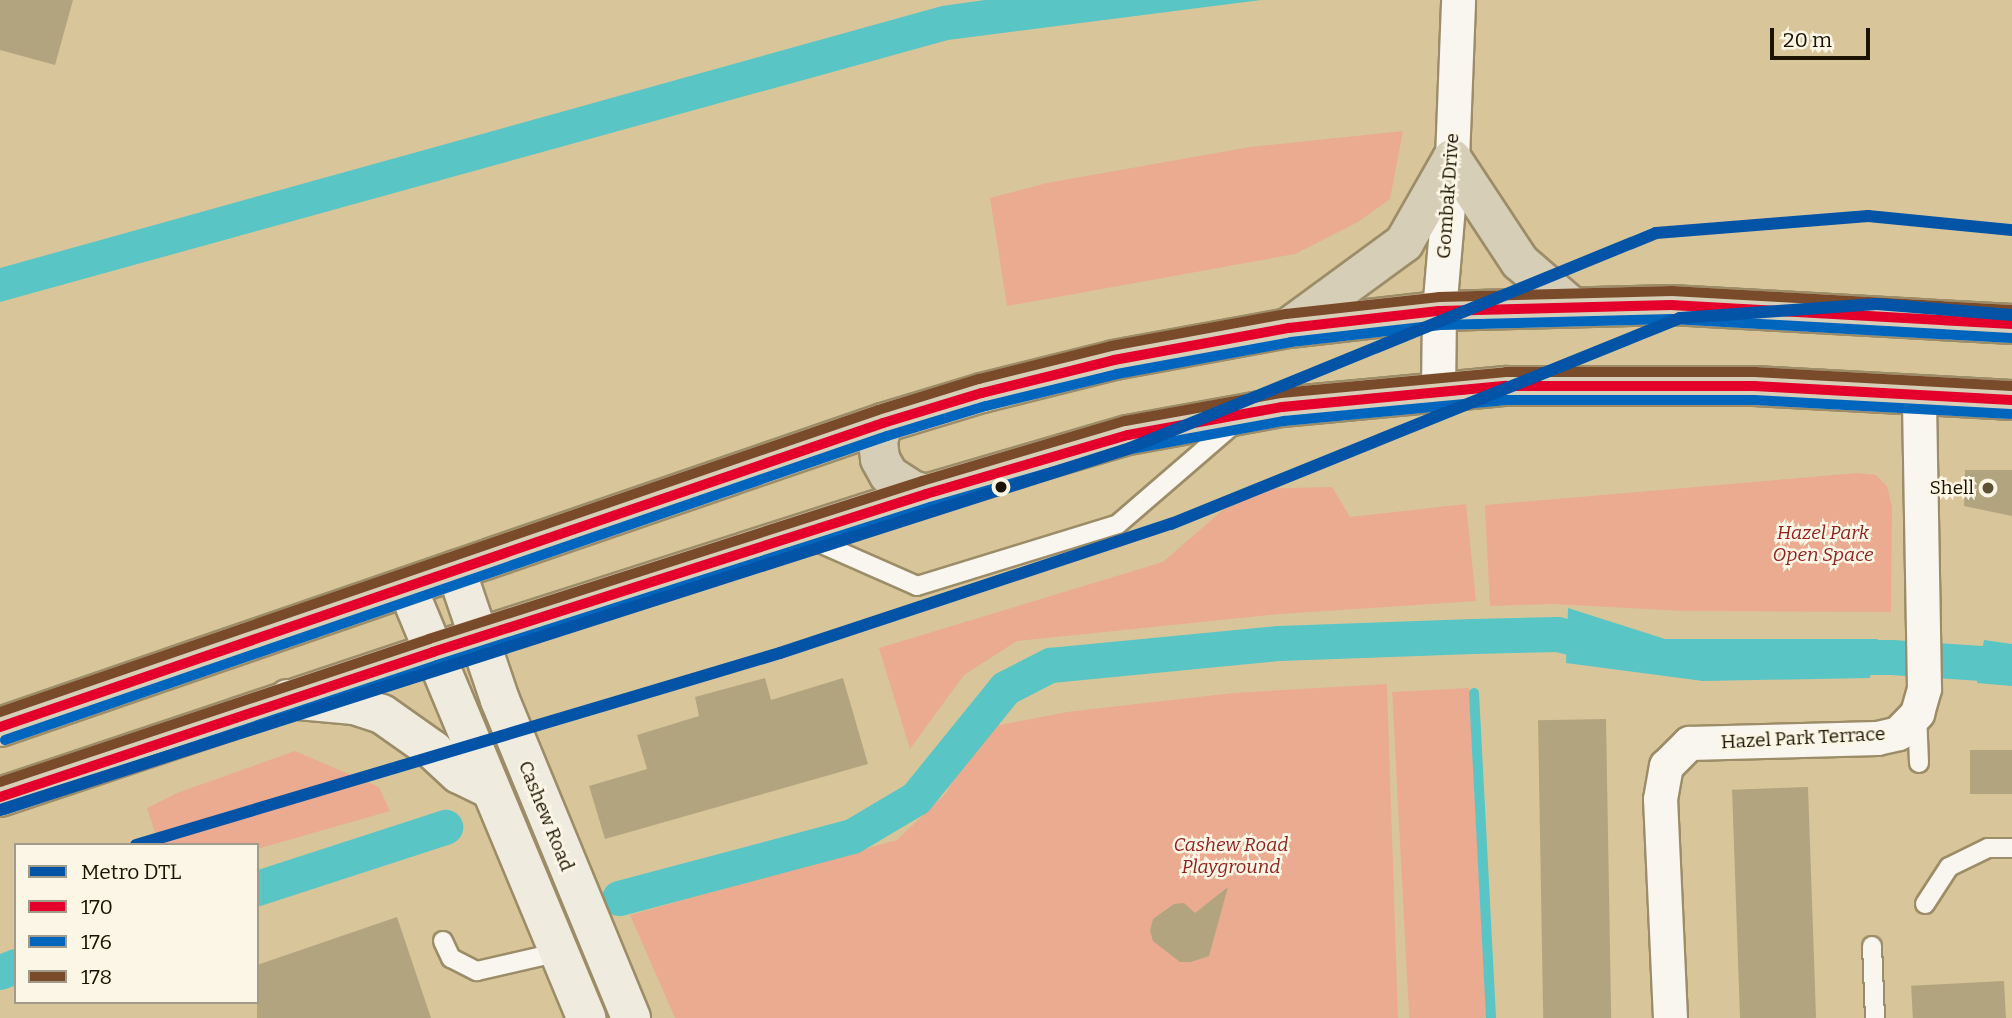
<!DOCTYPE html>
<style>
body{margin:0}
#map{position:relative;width:2012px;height:1018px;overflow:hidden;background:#d8c69a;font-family:Bitter,serif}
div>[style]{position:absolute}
.green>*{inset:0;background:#eaab90;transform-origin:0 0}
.water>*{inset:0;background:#59c5c5}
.stream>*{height:10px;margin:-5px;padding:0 5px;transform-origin:5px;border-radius:5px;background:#59c5c5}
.canal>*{height:35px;margin:-17.5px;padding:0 17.5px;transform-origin:17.5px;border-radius:17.5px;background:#59c5c5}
.building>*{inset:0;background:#b3a480;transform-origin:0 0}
.roads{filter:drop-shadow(2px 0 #9c8d68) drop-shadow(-2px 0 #9c8d68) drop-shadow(0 2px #9c8d68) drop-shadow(0 -2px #9c8d68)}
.lane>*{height:18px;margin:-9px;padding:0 9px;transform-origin:9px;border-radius:9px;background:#f9f6f0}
.street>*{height:33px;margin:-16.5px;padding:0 16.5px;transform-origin:16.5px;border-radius:16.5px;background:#f9f6f0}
.secondary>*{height:38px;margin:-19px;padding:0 19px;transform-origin:19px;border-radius:19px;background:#efebdf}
.highway>*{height:38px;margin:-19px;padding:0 19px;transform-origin:19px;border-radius:19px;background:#d7ceb8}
.bus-1>*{height:10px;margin:-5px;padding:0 5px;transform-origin:5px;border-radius:5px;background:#e4002b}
.bus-2>*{height:10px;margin:-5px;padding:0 5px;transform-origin:5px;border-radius:5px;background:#0065bd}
.bus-3>*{height:10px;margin:-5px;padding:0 5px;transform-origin:5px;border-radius:5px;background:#7a4b2a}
.metro-1>*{height:12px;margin:-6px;padding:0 6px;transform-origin:6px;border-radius:6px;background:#0354a6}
.dots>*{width:19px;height:19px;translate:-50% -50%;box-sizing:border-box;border:4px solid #fcf6e6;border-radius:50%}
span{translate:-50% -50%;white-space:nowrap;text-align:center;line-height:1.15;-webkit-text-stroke:5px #fcf6e6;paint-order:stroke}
.street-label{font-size:19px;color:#1c1200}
.poi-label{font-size:19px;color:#1c1200}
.right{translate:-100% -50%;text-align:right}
.park-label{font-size:19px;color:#90211c;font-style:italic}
.legend{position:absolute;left:14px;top:843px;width:245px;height:161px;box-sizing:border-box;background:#fcf6e6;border:2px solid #a29b8a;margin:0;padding:9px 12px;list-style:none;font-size:21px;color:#1c1200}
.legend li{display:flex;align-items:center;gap:14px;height:35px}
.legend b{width:35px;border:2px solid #a29b8a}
.scale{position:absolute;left:1770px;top:28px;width:100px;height:32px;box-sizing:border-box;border:4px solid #1c1200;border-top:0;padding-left:9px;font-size:21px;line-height:24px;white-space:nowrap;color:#1c1200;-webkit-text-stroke:5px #fcf6e6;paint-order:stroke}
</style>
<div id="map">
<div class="green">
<div style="clip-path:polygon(1403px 131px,1390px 199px,1358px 222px,1295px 254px,1007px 306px,990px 198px,1047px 183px,1250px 147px)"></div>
<div style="clip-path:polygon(1858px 473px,1876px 475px,1887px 486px,1892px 507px,1891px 612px,1684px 611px,1552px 604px,1490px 606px,1485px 505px)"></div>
<div style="clip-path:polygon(1332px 487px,1350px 517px,1466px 504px,1476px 601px,1280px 614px,1017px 641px,964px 675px,910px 749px,879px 648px,1163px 562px,1247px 489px)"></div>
<div style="clip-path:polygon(1387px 684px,1398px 1018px,675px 1018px,630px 915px,897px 840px,945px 794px,980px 738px,995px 726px,1067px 712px,1233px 693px)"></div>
<div style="left:1469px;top:688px;width:330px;height:77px;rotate:87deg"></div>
<div style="clip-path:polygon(295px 751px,379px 787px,390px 811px,257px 849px,257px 845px,159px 845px,147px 808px,177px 793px)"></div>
</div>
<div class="water">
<div style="clip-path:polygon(985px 0,1261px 0,948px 40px,0 302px,0 268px,942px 6px)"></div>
<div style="clip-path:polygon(1568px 608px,1665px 639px,1878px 639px,1870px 678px,1703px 681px,1566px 663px)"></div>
<div style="clip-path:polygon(1984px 640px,2012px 644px,2012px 686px,1977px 683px)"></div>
</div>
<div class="stream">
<div style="left:1474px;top:693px;width:325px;rotate:87deg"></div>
</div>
<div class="canal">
<div style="left:1827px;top:657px;width:64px"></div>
<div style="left:1891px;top:657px;width:121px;rotate:3.8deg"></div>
<div style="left:257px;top:888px;width:198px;rotate:-18deg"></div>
<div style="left:619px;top:898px;width:241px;rotate:-14.9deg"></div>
<div style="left:852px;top:836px;width:74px;rotate:-30.7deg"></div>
<div style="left:916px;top:798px;width:141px;rotate:-51deg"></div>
<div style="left:1005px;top:688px;width:51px;rotate:-27.1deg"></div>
<div style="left:1050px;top:665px;width:230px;rotate:-5.5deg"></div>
<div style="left:1279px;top:643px;width:194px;rotate:-2.1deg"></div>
<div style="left:1473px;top:636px;width:84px;rotate:-1.4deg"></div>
<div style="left:1557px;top:634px;width:60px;rotate:13.6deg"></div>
<div style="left:0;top:972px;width:17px;rotate:-21deg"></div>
</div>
<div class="building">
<div style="clip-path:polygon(0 0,73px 0,55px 65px,0 50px)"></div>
<div style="clip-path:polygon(1965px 470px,2012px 470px,2012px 516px,1964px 506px)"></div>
<div style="clip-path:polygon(765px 678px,771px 700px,843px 678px,868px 764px,605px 839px,589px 786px,647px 769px,637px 735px,699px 716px,695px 697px)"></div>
<div style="left:1606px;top:719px;width:299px;height:68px;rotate:89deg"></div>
<div style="left:1970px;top:750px;width:42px;height:44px"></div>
<div style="left:1808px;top:787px;width:231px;height:76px;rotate:88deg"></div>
<div style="clip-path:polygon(1228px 887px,1209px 956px,1191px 962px,1180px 962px,1153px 941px,1150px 931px,1153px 919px,1174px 904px,1184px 903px,1195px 913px)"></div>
<div style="clip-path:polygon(397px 917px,431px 1018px,257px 1018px,257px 965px)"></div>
<div style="left:2004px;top:981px;width:37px;height:93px;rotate:87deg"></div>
</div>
<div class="roads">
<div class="lane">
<div style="left:806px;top:537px;width:121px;rotate:23.8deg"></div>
<div style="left:917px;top:586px;width:210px;rotate:-17.1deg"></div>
<div style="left:1118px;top:524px;width:155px;rotate:-40.8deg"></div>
<div style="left:1917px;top:713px;width:50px;rotate:87.7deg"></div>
<div style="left:1925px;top:904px;width:44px;rotate:-57deg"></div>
<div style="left:1949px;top:867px;width:43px;rotate:-26deg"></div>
<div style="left:1988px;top:848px;width:24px"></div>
<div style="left:443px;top:941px;width:19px;rotate:65deg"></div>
<div style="left:451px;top:958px;width:29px;rotate:27deg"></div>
<div style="left:477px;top:971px;width:85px;rotate:-12.9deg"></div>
<div style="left:1872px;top:946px;width:72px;rotate:87.6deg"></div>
</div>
<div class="street">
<div style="left:1438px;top:392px;width:81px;rotate:-89.3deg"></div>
<div style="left:1439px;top:311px;width:153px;rotate:-85.1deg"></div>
<div style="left:1452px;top:159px;width:159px;rotate:-87.8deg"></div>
<div style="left:1670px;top:1018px;width:219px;rotate:-92.6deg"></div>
<div style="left:1660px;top:799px;width:34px;rotate:-80deg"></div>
<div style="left:1666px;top:766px;width:33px;rotate:-45deg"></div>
<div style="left:1689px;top:743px;width:188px;rotate:-1.5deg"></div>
<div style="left:1877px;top:738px;width:22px;rotate:-13deg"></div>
<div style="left:1898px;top:733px;width:28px;rotate:-46deg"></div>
<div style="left:1917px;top:713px;width:26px;rotate:-74deg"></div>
<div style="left:1924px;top:688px;width:292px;rotate:-91deg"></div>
</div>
<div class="secondary">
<div style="left:456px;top:570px;width:137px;rotate:71.3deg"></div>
<div style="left:500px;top:700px;width:344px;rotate:67.6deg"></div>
<div style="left:407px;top:587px;width:467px;rotate:67.4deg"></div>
<div style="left:288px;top:699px;width:66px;rotate:5.2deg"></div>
<div style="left:354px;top:705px;width:29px;rotate:18deg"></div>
<div style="left:382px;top:714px;width:62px;rotate:35.2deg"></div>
<div style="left:433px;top:750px;width:35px;rotate:43deg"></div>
<div style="left:459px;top:774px;width:32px;rotate:26deg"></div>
</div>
<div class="highway">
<div style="left:1292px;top:325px;width:139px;rotate:-36.2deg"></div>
<div style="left:1404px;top:243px;width:97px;rotate:-60.3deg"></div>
<div style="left:1452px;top:159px;width:123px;rotate:56.6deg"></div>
<div style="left:1520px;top:262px;width:69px;rotate:40.9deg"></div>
<div style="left:883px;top:423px;width:20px;rotate:105deg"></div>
<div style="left:878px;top:442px;width:17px;rotate:83deg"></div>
<div style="left:880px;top:459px;width:18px;rotate:61deg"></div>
<div style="left:889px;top:475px;width:27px;rotate:33deg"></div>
<div style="left:912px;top:490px;width:15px;rotate:16deg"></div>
<div style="left:0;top:727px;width:934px;rotate:-19deg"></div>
<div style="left:883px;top:423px;width:103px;rotate:-16.9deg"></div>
<div style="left:982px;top:393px;width:136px;rotate:-14deg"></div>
<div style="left:1114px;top:360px;width:178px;rotate:-10.4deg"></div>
<div style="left:1289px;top:328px;width:151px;rotate:-6.5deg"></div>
<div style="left:1439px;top:311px;width:232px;rotate:-1.5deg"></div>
<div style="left:1671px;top:305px;width:342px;rotate:3.2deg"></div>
<div style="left:0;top:797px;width:457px;rotate:-18.5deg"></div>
<div style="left:433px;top:652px;width:518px;rotate:-17.77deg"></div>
<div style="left:926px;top:494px;width:210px;rotate:-16.3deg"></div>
<div style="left:1128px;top:435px;width:157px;rotate:-10.3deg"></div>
<div style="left:1282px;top:407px;width:225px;rotate:-5.4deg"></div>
<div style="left:1506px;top:386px;width:248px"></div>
<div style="left:1754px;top:386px;width:258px;rotate:3.1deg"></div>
</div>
</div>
<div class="bus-1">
<div style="left:0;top:727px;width:934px;rotate:-19deg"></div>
<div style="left:883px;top:423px;width:103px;rotate:-16.9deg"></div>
<div style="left:982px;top:393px;width:136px;rotate:-14deg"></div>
<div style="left:1114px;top:360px;width:178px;rotate:-10.4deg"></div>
<div style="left:1289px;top:328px;width:151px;rotate:-6.5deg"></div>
<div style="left:1439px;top:311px;width:232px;rotate:-1.5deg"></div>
<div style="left:1671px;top:305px;width:342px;rotate:3.2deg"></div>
<div style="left:0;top:797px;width:457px;rotate:-18.5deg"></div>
<div style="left:433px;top:652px;width:518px;rotate:-17.77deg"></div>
<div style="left:926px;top:494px;width:210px;rotate:-16.3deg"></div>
<div style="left:1128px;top:435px;width:157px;rotate:-10.3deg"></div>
<div style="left:1282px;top:407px;width:225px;rotate:-5.4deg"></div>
<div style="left:1506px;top:386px;width:248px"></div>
<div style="left:1754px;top:386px;width:258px;rotate:3.1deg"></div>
</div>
<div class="bus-2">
<div style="left:5px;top:740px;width:933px;rotate:-19.02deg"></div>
<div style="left:887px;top:436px;width:103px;rotate:-16.9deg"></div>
<div style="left:986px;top:406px;width:135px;rotate:-13.7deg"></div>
<div style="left:1117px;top:374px;width:177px;rotate:-10.4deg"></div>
<div style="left:1291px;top:342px;width:150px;rotate:-6.5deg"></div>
<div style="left:1440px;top:325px;width:231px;rotate:-1.5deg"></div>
<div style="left:1671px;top:319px;width:341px;rotate:3.2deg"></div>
<div style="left:4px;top:810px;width:457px;rotate:-18.5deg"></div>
<div style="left:437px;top:665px;width:518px;rotate:-17.77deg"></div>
<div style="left:930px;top:507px;width:209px;rotate:-16.1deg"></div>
<div style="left:1131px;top:449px;width:156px;rotate:-10.4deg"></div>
<div style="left:1284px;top:421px;width:224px;rotate:-5.4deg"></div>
<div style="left:1507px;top:400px;width:247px"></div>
<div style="left:1754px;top:400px;width:257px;rotate:3.1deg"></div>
</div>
<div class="bus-3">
<div style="left:0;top:712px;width:928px;rotate:-18.98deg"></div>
<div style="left:878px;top:410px;width:106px;rotate:-17.1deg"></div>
<div style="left:979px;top:379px;width:136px;rotate:-14deg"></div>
<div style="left:1111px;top:346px;width:178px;rotate:-10.4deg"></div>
<div style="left:1286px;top:314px;width:154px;rotate:-6.3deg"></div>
<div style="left:1439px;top:297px;width:233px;rotate:-1.5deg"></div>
<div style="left:1672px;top:291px;width:341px;rotate:3.2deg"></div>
<div style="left:0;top:782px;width:452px;rotate:-18.4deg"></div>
<div style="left:429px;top:639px;width:518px;rotate:-17.77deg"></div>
<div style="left:922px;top:481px;width:212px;rotate:-16.5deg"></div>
<div style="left:1125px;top:421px;width:158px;rotate:-10.2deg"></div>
<div style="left:1281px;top:393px;width:226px;rotate:-5.3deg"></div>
<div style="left:1506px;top:372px;width:249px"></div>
<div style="left:1755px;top:372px;width:257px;rotate:3.1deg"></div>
</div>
<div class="metro-1">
<div style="left:0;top:810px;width:1187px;rotate:-17.76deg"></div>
<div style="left:1130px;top:448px;width:568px;rotate:-22.23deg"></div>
<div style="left:1656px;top:233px;width:213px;rotate:-4.6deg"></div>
<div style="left:1868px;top:216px;width:145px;rotate:5.6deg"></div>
<div style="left:136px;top:845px;width:672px;rotate:-16.6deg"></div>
<div style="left:780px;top:653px;width:412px;rotate:-18.3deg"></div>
<div style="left:1171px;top:524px;width:549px;rotate:-22.03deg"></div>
<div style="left:1680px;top:318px;width:197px;rotate:-4.1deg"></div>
<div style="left:1877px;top:304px;width:135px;rotate:4.7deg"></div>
</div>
<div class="dots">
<div style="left:1001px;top:487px;background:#1c1200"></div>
<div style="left:1988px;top:488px;background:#5e5136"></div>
</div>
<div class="street-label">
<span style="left:1448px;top:196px;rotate:-86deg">Gombak Drive</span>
<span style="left:1803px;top:738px;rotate:-3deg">Hazel Park Terrace</span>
<span style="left:546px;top:816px;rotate:68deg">Cashew Road</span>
</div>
<div class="poi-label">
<span class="right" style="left:1974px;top:488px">Shell</span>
</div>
<div class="park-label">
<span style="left:1823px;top:544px">Hazel Park<br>Open Space</span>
<span style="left:1231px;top:856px">Cashew Road<br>Playground</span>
</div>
<ul class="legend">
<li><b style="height:9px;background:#0354a6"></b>Metro DTL</li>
<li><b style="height:9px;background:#e4002b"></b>170</li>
<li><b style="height:9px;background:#0065bd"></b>176</li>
<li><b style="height:9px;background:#7a4b2a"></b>178</li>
</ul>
<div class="scale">20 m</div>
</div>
